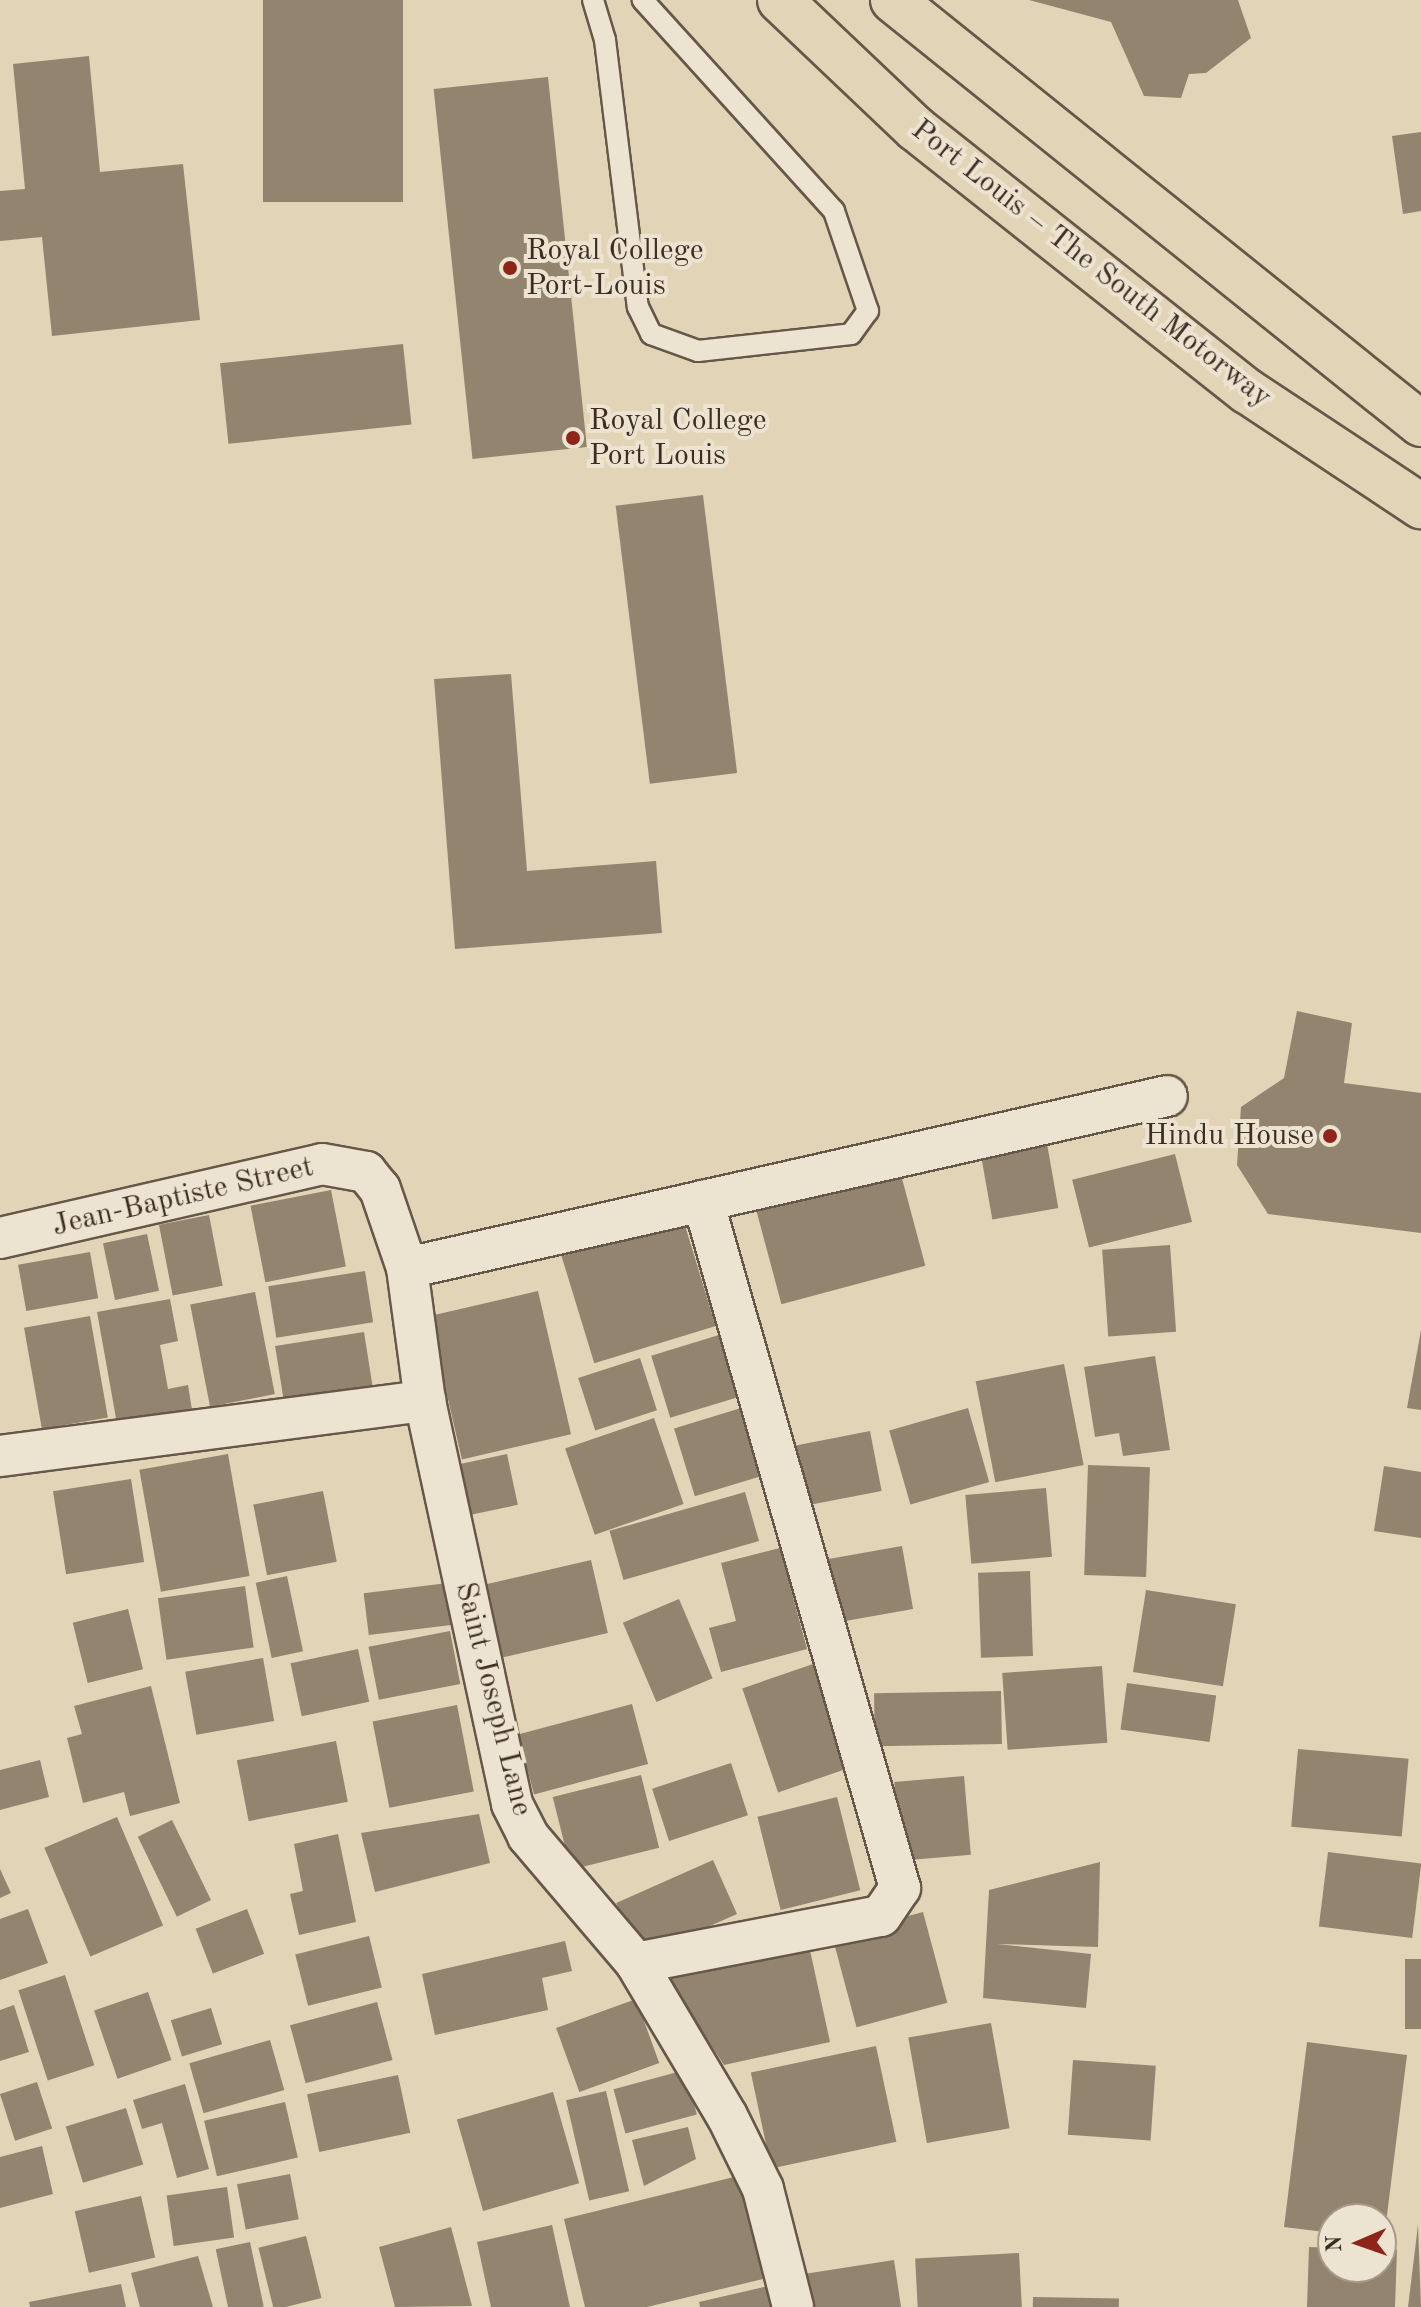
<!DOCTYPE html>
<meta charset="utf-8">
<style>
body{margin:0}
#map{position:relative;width:1421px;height:2307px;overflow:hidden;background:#e2d4b7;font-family:"Old Standard TT",serif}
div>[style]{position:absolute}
.building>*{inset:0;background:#938470;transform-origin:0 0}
.roads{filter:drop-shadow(2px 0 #675748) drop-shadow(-2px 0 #675748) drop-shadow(0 2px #675748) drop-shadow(0 -2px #675748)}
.lane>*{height:20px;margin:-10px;padding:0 10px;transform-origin:10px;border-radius:10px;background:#ece3d0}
.street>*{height:40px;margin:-20px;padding:0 20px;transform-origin:20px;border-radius:20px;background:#ece3d0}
.highway>*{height:44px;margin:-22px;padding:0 22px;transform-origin:22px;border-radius:22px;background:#e2d4b7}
.dots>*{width:22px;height:22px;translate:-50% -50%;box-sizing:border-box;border:4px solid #ece3d0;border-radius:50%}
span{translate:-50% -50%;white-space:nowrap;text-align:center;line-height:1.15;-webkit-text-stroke:8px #ece3d0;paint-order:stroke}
.poi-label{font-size:30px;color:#3e2d23}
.left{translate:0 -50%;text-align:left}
.right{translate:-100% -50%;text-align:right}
.street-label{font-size:30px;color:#3e2d23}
.north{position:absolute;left:1317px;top:2203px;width:80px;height:80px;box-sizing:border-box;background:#ece3d0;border:2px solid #a69a8b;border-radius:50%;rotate:268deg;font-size:22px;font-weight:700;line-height:32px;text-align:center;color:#3e2d23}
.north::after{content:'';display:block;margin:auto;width:28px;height:36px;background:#8f2418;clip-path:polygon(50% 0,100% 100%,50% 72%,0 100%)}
</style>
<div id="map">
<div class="building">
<div style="left:263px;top:0;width:140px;height:202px"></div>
<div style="clip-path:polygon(1029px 0,1238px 0,1251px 38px,1206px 73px,1189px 74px,1181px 98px,1144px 96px,1111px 22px)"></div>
<div style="clip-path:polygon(89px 56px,100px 172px,183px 164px,200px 320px,52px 336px,42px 237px,0 241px,0 191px,25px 189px,13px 64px)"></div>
<div style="left:548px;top:77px;width:372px;height:115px;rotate:84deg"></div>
<div style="clip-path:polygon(1421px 132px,1421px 211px,1403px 214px,1392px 136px)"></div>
<div style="left:403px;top:344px;width:81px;height:184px;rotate:84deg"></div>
<div style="left:703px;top:495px;width:280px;height:88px;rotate:83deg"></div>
<div style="clip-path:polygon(511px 674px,527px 871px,656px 861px,662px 933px,455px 949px,434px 679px)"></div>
<div style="clip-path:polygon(1297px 1011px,1352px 1023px,1344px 1083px,1421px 1093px,1421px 1233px,1268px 1214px,1237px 1165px,1241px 1107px,1284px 1078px)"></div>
<div style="left:1046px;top:1138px;width:71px;height:67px;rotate:80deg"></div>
<div style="left:1175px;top:1154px;width:70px;height:106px;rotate:76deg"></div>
<div style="left:900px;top:1171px;width:98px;height:149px;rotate:75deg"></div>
<div style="left:331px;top:1190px;width:78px;height:82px;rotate:79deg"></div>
<div style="left:209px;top:1215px;width:72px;height:51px;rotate:79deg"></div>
<div style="left:683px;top:1219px;width:112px;height:127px;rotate:73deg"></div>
<div style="left:147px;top:1234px;width:58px;height:45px;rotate:78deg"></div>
<div style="left:1170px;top:1245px;width:87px;height:68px;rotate:86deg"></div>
<div style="left:90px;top:1252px;width:47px;height:73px;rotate:80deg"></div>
<div style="left:365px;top:1271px;width:52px;height:98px;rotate:81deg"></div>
<div style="left:538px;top:1291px;width:147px;height:112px;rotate:77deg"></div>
<div style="left:255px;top:1292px;width:104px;height:66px;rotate:79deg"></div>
<div style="clip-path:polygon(170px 1299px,178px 1341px,160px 1345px,168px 1389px,188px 1385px,194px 1422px,119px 1435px,97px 1312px)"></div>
<div style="left:90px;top:1316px;width:103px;height:67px;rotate:80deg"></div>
<div style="clip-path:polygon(1421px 1330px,1421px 1410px,1407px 1408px)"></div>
<div style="left:364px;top:1332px;width:68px;height:90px;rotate:81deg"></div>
<div style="left:722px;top:1334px;width:65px;height:74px;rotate:73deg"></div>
<div style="clip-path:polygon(1155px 1356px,1170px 1450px,1123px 1456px,1119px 1433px,1095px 1437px,1084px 1367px)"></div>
<div style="left:640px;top:1358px;width:55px;height:65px;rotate:72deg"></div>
<div style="left:1064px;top:1364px;width:103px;height:90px;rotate:79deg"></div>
<div style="left:741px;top:1408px;width:71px;height:70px;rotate:73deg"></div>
<div style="left:968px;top:1408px;width:77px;height:82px;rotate:74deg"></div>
<div style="left:654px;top:1418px;width:91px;height:94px;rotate:71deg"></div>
<div style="left:870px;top:1431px;width:61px;height:82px;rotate:79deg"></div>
<div style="left:228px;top:1454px;width:124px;height:90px;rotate:80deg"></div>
<div style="left:507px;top:1454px;width:52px;height:61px;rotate:78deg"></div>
<div style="left:1088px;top:1465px;width:62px;height:110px;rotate:2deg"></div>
<div style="clip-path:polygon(1384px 1466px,1421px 1472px,1421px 1538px,1374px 1531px)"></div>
<div style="left:131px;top:1479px;width:84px;height:79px;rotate:81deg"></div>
<div style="left:1046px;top:1488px;width:69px;height:81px;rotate:85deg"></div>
<div style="left:323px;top:1491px;width:72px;height:71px;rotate:79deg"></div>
<div style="left:745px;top:1492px;width:51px;height:141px;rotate:74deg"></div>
<div style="left:902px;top:1546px;width:64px;height:79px;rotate:80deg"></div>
<div style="clip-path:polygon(780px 1548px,807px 1649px,721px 1672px,709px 1628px,736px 1621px,721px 1563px)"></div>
<div style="left:591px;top:1560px;width:75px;height:113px;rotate:77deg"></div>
<div style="left:1030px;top:1571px;width:85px;height:52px;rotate:88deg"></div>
<div style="left:287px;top:1576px;width:77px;height:32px;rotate:78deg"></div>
<div style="left:448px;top:1583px;width:42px;height:85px;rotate:83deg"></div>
<div style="left:245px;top:1586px;width:62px;height:88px;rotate:82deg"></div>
<div style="left:1146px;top:1590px;width:91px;height:83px;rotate:9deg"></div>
<div style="left:679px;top:1599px;width:86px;height:61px;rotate:67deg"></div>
<div style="left:128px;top:1609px;width:62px;height:57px;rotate:76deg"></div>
<div style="left:450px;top:1631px;width:54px;height:83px;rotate:79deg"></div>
<div style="left:358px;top:1649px;width:54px;height:69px;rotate:78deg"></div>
<div style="left:263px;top:1658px;width:64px;height:79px;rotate:80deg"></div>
<div style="left:816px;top:1663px;width:110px;height:78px;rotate:71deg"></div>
<div style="left:1102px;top:1666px;width:77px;height:100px;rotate:86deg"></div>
<div style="left:1127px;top:1683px;width:90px;height:47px;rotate:8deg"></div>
<div style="clip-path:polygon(151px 1686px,180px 1803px,130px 1816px,124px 1792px,83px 1803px,67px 1738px,82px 1734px,74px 1706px)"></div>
<div style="left:1001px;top:1691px;width:53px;height:127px;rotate:89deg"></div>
<div style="left:632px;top:1704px;width:62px;height:118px;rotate:75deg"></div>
<div style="left:457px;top:1705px;width:88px;height:86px;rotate:79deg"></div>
<div style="left:336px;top:1741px;width:62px;height:101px;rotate:79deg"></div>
<div style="left:1298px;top:1749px;width:111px;height:78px;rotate:5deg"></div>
<div style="clip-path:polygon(40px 1760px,49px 1797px,0 1810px,0 1770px)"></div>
<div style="left:731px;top:1763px;width:55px;height:83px;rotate:72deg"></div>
<div style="left:641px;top:1775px;width:75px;height:91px;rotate:76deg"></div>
<div style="left:964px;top:1776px;width:79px;height:70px;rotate:85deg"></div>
<div style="left:837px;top:1797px;width:96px;height:82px;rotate:76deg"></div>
<div style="clip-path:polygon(479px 1814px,490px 1863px,375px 1892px,361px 1833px)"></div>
<div style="left:117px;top:1817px;width:118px;height:79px;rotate:67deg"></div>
<div style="left:172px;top:1820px;width:89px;height:38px;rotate:64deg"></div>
<div style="clip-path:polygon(338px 1834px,356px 1922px,299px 1935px,290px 1894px,303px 1891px,294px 1844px)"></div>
<div style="left:1328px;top:1852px;width:94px;height:75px;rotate:7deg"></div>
<div style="left:713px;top:1860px;width:59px;height:106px;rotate:66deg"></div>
<div style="clip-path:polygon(1100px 1862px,1098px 1947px,997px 1944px,1091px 1954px,1086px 2008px,983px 1998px,989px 1890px)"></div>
<div style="clip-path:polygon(0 1869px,11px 1893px,0 1898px)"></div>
<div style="clip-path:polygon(28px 1909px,48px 1963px,0 1980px,0 1919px)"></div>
<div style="left:247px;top:1909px;width:48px;height:55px;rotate:69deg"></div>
<div style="left:923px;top:1912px;width:94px;height:94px;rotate:75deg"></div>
<div style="left:369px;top:1936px;width:53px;height:76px;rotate:76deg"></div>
<div style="clip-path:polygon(565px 1941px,572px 1971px,542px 1978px,548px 2010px,435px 2035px,422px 1974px)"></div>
<div style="clip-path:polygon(808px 1941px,830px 2042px,724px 2065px,663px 1972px)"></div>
<div style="left:1405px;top:1959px;width:16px;height:70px"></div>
<div style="left:65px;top:1975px;width:95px;height:49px;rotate:72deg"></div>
<div style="left:148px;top:1992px;width:72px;height:57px;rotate:71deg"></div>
<div style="left:636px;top:1999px;width:68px;height:85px;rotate:70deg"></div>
<div style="left:377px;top:2002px;width:60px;height:90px;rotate:75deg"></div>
<div style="clip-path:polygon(14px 2005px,29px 2052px,0 2061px,0 2010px)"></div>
<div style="left:211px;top:2008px;width:38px;height:42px;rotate:73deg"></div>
<div style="left:991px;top:2023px;width:107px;height:84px;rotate:80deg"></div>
<div style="left:270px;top:2040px;width:52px;height:84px;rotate:74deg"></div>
<div style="clip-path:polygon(1307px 2042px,1407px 2055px,1384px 2239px,1381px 2219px,1333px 2219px,1333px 2233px,1284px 2227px)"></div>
<div style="left:876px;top:2046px;width:98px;height:128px;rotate:78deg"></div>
<div style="left:1073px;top:2060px;width:83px;height:75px;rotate:4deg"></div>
<div style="left:685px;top:2070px;width:46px;height:74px;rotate:75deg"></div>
<div style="left:398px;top:2075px;width:59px;height:93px;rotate:78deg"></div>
<div style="left:37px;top:2082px;width:49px;height:39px;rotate:72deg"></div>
<div style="clip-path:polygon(185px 2084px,209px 2169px,177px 2178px,162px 2123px,142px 2129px,133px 2100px)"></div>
<div style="left:606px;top:2091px;width:103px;height:41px;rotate:77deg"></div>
<div style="left:553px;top:2092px;width:95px;height:100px;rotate:74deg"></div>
<div style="left:285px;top:2102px;width:57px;height:83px;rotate:77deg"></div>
<div style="left:126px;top:2108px;width:59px;height:63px;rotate:73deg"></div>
<div style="clip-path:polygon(688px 2127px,696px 2159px,644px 2186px,632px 2140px)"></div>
<div style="clip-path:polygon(42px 2146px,53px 2194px,0 2208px,0 2157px)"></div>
<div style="left:290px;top:2174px;width:46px;height:54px;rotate:79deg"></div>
<div style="clip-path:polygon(742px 2175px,767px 2278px,647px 2307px,585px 2307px,564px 2219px)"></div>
<div style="left:227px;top:2187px;width:51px;height:61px;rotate:82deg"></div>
<div style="left:141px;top:2196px;width:63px;height:68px;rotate:77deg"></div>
<div style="clip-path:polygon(552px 2225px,570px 2307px,491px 2307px,477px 2242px)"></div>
<div style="clip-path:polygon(1418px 2225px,1421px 2307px,1408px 2307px)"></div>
<div style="clip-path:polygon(451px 2227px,472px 2306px,395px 2307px,379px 2247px)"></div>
<div style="left:306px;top:2236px;width:64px;height:49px;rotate:76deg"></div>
<div style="left:250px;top:2242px;width:66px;height:35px;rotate:78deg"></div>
<div style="clip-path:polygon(1309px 2247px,1333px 2248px,1333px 2267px,1381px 2267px,1381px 2249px,1397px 2250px,1395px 2307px,1307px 2307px)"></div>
<div style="left:1019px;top:2253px;width:54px;height:104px;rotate:87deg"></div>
<div style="clip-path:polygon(198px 2256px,213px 2307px,140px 2307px,131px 2273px)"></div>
<div style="clip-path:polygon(894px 2260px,901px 2307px,809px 2307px,804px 2274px)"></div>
<div style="clip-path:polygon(121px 2284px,126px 2307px,30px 2307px,29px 2302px)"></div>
<div style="clip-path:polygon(768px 2286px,773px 2307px,700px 2307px,699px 2302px)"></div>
<div style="left:1033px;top:2297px;width:86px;height:10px;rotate:1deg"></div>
</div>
<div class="roads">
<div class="lane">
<div style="left:593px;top:0;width:42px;rotate:73.3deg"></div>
<div style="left:605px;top:40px;width:269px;rotate:83deg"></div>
<div style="left:638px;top:307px;width:30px;rotate:64deg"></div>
<div style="left:651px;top:334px;width:50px;rotate:19.9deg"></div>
<div style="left:698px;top:351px;width:154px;rotate:-6.3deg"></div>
<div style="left:851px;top:334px;width:29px;rotate:-54deg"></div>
<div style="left:868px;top:311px;width:106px;rotate:-108.8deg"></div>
<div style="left:834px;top:211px;width:285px;rotate:-132.2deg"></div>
</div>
<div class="street">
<div style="left:0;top:1238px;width:330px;rotate:-12.9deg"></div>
<div style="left:322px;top:1164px;width:45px;rotate:10.3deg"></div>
<div style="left:366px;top:1172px;width:22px;rotate:51deg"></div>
<div style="left:380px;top:1189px;width:83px;rotate:71.1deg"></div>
<div style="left:407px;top:1268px;width:134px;rotate:82.3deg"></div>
<div style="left:425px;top:1401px;width:412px;rotate:77.8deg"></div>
<div style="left:512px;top:1804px;width:36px;rotate:63deg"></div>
<div style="left:528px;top:1836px;width:167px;rotate:49.6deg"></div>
<div style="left:636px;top:1963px;width:178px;rotate:59.3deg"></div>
<div style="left:727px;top:2116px;width:81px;rotate:63.7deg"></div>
<div style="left:763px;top:2189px;width:122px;rotate:75.7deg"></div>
<div style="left:407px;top:1268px;width:779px;rotate:-12.75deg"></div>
<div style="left:0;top:1456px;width:429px;rotate:-7.4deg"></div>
<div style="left:636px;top:1963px;width:249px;rotate:-10.9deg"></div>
<div style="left:881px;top:1916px;width:34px;rotate:-56deg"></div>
<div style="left:900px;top:1888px;width:715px;rotate:-106deg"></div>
</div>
<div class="highway">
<div style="left:780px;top:0;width:187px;rotate:43.5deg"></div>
<div style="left:916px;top:129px;width:422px;rotate:38.4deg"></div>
<div style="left:1247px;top:391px;width:209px;rotate:33.5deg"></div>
<div style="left:893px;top:0;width:677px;rotate:38.77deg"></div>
</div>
</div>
<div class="dots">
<div style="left:510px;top:268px;background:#8f2418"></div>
<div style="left:573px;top:438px;background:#8f2418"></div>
<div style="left:1330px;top:1136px;background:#8f2418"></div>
</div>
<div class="poi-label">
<span class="left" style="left:526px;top:268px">Royal College<br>Port-Louis</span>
<span class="left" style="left:589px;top:438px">Royal College<br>Port Louis</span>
<span class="right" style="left:1314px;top:1136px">Hindu House</span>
</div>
<div class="street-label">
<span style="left:1091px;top:264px;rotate:38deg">Port Louis – The South Motorway</span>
<span style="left:183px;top:1197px;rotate:-13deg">Jean-Baptiste Street</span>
<span style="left:493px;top:1699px;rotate:76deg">Saint Joseph Lane</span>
</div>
<div class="north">N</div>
</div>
